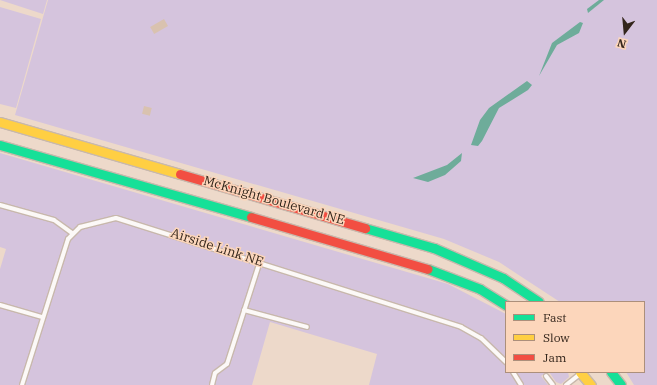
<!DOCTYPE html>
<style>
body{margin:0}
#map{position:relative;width:657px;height:385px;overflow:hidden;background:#edd9ca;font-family:"IBM Plex Serif",serif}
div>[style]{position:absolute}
.green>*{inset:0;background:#d5c4dd}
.water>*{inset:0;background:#6eac9a}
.building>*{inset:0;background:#d9c2af;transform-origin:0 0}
.roads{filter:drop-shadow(1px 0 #c8b8ac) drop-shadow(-1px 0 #c8b8ac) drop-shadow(0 1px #c8b8ac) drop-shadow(0 -1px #c8b8ac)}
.lane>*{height:4px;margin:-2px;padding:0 2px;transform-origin:2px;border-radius:2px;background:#fcf9f7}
.fast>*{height:9px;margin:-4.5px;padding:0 4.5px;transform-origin:4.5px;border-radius:4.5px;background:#16e098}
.slow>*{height:9px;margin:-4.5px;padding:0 4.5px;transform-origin:4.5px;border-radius:4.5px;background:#ffcf43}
.jam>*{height:9px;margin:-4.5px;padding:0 4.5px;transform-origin:4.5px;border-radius:4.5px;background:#f24e42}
span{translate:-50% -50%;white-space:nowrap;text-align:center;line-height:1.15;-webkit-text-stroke:3px #fcd6bb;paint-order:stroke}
.street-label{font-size:13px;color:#33251b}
.legend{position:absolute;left:505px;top:301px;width:140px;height:72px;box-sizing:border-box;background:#fcd6bb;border:1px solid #ac8f7b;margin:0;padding:5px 7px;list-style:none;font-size:12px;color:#33251b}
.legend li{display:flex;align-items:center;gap:8px;height:20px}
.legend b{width:20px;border:1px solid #ac8f7b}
.north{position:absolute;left:605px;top:12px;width:40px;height:40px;-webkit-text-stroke:3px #fcd6bb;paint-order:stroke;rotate:196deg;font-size:11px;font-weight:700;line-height:16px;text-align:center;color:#33251b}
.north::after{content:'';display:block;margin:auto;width:14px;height:18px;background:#33251b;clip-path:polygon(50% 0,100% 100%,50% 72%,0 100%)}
</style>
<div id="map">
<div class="green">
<div style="clip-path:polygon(0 0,47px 0,43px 14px)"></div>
<div style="clip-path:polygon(48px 0,657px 0,657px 385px,634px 385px,626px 372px,644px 372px,644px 302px,560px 302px,499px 262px,444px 239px,15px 115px)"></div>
<div style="clip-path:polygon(0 7px,41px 19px,16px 108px,0 104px)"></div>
<div style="clip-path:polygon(0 153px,448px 284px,506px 314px,506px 372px,548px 372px,541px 376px,548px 385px,369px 385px,377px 354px,270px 322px,252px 385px,0 385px,0 269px,6px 249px,0 247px)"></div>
<div style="clip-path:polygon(549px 372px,568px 372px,569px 377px,561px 384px,556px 382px)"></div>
</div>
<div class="water">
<div style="clip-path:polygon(599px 0,604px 0,588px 13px,587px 9px)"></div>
<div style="clip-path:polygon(580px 22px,583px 23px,579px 33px,557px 45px,539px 76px,552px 43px)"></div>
<div style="clip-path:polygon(527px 81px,532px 85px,528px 90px,499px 108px,482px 141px,478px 146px,471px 145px,480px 120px,489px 108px)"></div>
<div style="clip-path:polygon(462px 153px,461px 161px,445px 175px,428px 182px,413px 178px,447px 165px)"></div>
</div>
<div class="building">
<div style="left:164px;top:19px;width:8px;height:16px;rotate:60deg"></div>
<div style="left:144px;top:106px;width:8px;height:8px;rotate:14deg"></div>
</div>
<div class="roads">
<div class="lane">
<div style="left:0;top:205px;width:56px;rotate:15.5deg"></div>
<div style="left:54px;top:220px;width:22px;rotate:36deg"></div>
<div style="left:0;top:305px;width:44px;rotate:15.9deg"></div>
<div style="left:244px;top:310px;width:65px;rotate:15.1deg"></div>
<div style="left:513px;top:372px;width:15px;rotate:58deg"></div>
<div style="left:546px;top:376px;width:11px;rotate:52deg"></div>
<div style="left:22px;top:385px;width:153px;rotate:-72.5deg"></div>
<div style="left:68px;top:239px;width:17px;rotate:-45deg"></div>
<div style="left:80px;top:227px;width:37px;rotate:-14deg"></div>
<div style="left:116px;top:218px;width:362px;rotate:17.5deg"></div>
<div style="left:461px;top:327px;width:23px;rotate:29deg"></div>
<div style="left:481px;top:338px;width:35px;rotate:44deg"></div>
<div style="left:212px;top:385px;width:12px;rotate:-76deg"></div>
<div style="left:215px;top:373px;width:15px;rotate:-37deg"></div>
<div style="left:227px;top:364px;width:108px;rotate:-72.2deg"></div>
<div style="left:566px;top:385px;width:16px;rotate:-38deg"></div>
</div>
<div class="fast">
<div style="left:0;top:145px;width:261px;rotate:16deg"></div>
<div style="left:365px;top:228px;width:72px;rotate:16.2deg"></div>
<div style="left:434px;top:248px;width:75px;rotate:23.5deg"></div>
<div style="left:503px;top:278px;width:43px;rotate:33.7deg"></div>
<div style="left:428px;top:269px;width:56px;rotate:21deg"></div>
<div style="left:480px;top:289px;width:31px;rotate:32deg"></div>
<div style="left:611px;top:372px;width:16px;rotate:52deg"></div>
</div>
<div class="slow">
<div style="left:0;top:122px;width:187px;rotate:16.1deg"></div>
<div style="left:580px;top:372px;width:17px;rotate:50deg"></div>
</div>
<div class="jam">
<div style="left:180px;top:174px;width:193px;rotate:16.3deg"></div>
<div style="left:251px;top:217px;width:184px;rotate:16.4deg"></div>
</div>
</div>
<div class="street-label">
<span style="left:274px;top:201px;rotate:16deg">McKnight Boulevard NE</span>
<span style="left:217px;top:248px;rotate:18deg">Airside Link NE</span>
</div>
<ul class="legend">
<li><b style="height:5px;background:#16e098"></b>Fast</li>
<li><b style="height:5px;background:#ffcf43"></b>Slow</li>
<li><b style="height:5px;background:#f24e42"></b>Jam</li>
</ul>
<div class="north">N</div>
</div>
